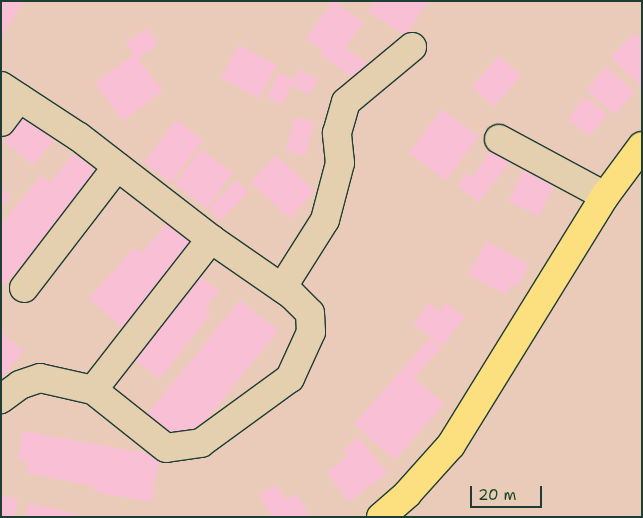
<!DOCTYPE html>
<style>
body{margin:0}
#map{position:relative;width:643px;height:518px;overflow:hidden;background:#eacbba;font-family:"Shantell Sans",sans-serif}
div>[style]{position:absolute}
.building>*{inset:0;background:#f9c0d5;transform-origin:0 0}
.roads{filter:drop-shadow(1px 0 #1f3d34) drop-shadow(-1px 0 #1f3d34) drop-shadow(0 1px #1f3d34) drop-shadow(0 -1px #1f3d34)}
.minor>*{height:28px;margin:-14px;padding:0 14px;transform-origin:14px;border-radius:14px;background:#e4d0af}
.major>*{height:28px;margin:-14px;padding:0 14px;transform-origin:14px;border-radius:14px;background:#fce080}
span{translate:-50% -50%;white-space:nowrap;text-align:center;line-height:1.15;-webkit-text-stroke:4.5px #e4d0af;paint-order:stroke}
.frame{position:absolute;inset:0;border:2px solid #1f3d34;pointer-events:none}
.scale{position:absolute;left:470px;top:486px;width:72px;height:22px;box-sizing:border-box;border:2px solid #1f3d34;border-top:0;padding-left:6px;font-size:15px;line-height:18px;white-space:nowrap;color:#1f3d34;-webkit-text-stroke:4px #e4d0af;paint-order:stroke}
</style>
<div id="map">
<div class="building">
<div style="clip-path:polygon(1px 1px,24px 1px,1px 37px)"></div>
<div style="clip-path:polygon(333px 1px,363px 22px,345px 48px,367px 63px,355px 79px,320px 54px,323px 51px,306px 39px)"></div>
<div style="clip-path:polygon(374px 1px,428px 1px,405px 36px,368px 11px)"></div>
<div style="clip-path:polygon(147px 28px,158px 44px,138px 59px,163px 91px,123px 121px,95px 83px,134px 54px,126px 43px)"></div>
<div style="clip-path:polygon(635px 33px,642px 40px,642px 88px,610px 57px)"></div>
<div style="left:239px;top:45px;width:43px;height:38px;rotate:28deg"></div>
<div style="left:499px;top:56px;width:30px;height:41px;rotate:42deg"></div>
<div style="left:606px;top:67px;width:38px;height:30px;rotate:41deg"></div>
<div style="clip-path:polygon(299px 70px,318px 79px,310px 95px,291px 86px,282px 105px,267px 97px,279px 73px,294px 80px)"></div>
<div style="left:585px;top:97px;width:28px;height:28px;rotate:38deg"></div>
<div style="left:442px;top:109px;width:46px;height:55px;rotate:37deg"></div>
<div style="left:25px;top:115px;width:38px;height:34px;rotate:39deg"></div>
<div style="left:295px;top:117px;width:20px;height:35px;rotate:15deg"></div>
<div style="left:176px;top:120px;width:34px;height:53px;rotate:37deg"></div>
<div style="left:201px;top:149px;width:40px;height:44px;rotate:37deg"></div>
<div style="clip-path:polygon(492px 150px,509px 163px,479px 202px,457px 186px,467px 173px,472px 177px)"></div>
<div style="clip-path:polygon(74px 153px,101px 175px,32px 261px,28px 257px,5px 285px,1px 281px,1px 225px,41px 176px,50px 183px)"></div>
<div style="left:276px;top:155px;width:53px;height:37px;rotate:43deg"></div>
<div style="left:524px;top:170px;width:34px;height:35px;rotate:27deg"></div>
<div style="left:237px;top:180px;width:17px;height:40px;rotate:45deg"></div>
<div style="clip-path:polygon(1px 189px,11px 196px,1px 208px)"></div>
<div style="clip-path:polygon(169px 221px,195px 243px,122px 327px,89px 299px,134px 247px,141px 253px)"></div>
<div style="clip-path:polygon(487px 241px,529px 265px,517px 287px,512px 284px,506px 295px,468px 274px)"></div>
<div style="clip-path:polygon(196px 274px,219px 291px,205px 309px,211px 313px,160px 379px,132px 358px)"></div>
<div style="left:240px;top:300px;width:49px;height:151px;rotate:39deg"></div>
<div style="clip-path:polygon(429px 303px,440px 312px,446px 303px,465px 317px,443px 346px,413px 324px)"></div>
<div style="clip-path:polygon(1px 332px,24px 351px,1px 379px)"></div>
<div style="clip-path:polygon(430px 338px,441px 348px,414px 378px,444px 404px,395px 460px,354px 424px)"></div>
<div style="clip-path:polygon(23px 431px,160px 456px,151px 502px,94px 492px,94px 486px,26px 473px,28px 462px,17px 460px)"></div>
<div style="clip-path:polygon(359px 437px,387px 473px,349px 502px,327px 472px,348px 456px,343px 450px)"></div>
<div style="clip-path:polygon(277px 485px,286px 500px,297px 494px,309px 517px,272px 517px,259px 494px)"></div>
<div style="clip-path:polygon(1px 496px,18px 499px,14px 517px,1px 517px)"></div>
<div style="clip-path:polygon(28px 503px,56px 509px,85px 517px,25px 517px)"></div>
</div>
<div class="roads">
<div class="minor">
<div style="left:1px;top:86px;width:93px;rotate:33.2deg"></div>
<div style="left:79px;top:137px;width:167px;rotate:37.7deg"></div>
<div style="left:211px;top:239px;width:98px;rotate:34.7deg"></div>
<div style="left:292px;top:295px;width:25px;rotate:45deg"></div>
<div style="left:310px;top:313px;width:19px;rotate:87deg"></div>
<div style="left:311px;top:332px;width:51px;rotate:114.5deg"></div>
<div style="left:290px;top:378px;width:110px;rotate:143.9deg"></div>
<div style="left:201px;top:443px;width:35px;rotate:172deg"></div>
<div style="left:166px;top:448px;width:93px;rotate:-141.5deg"></div>
<div style="left:93px;top:390px;width:54px;rotate:-167.2deg"></div>
<div style="left:40px;top:378px;width:21px;rotate:161deg"></div>
<div style="left:20px;top:385px;width:24px;rotate:144deg"></div>
<div style="left:1px;top:122px;width:30px;rotate:-53deg"></div>
<div style="left:499px;top:139px;width:120px;rotate:28.3deg"></div>
<div style="left:24px;top:288px;width:153px;rotate:-52.5deg"></div>
<div style="left:282px;top:288px;width:80px;rotate:-57.7deg"></div>
<div style="left:325px;top:220px;width:59px;rotate:-75.3deg"></div>
<div style="left:340px;top:163px;width:30px;rotate:-96deg"></div>
<div style="left:337px;top:133px;width:32px;rotate:-74deg"></div>
<div style="left:346px;top:102px;width:86px;rotate:-39.8deg"></div>
<div style="left:93px;top:390px;width:192px;rotate:-52deg"></div>
</div>
<div class="major">
<div style="left:381px;top:517px;width:35px;rotate:-41deg"></div>
<div style="left:407px;top:494px;width:66px;rotate:-48.1deg"></div>
<div style="left:451px;top:445px;width:293px;rotate:-58.3deg"></div>
<div style="left:605px;top:196px;width:62px;rotate:-53.5deg"></div>
</div>
</div>
<div class="frame"></div>
<div class="scale">20 m</div>
</div>
